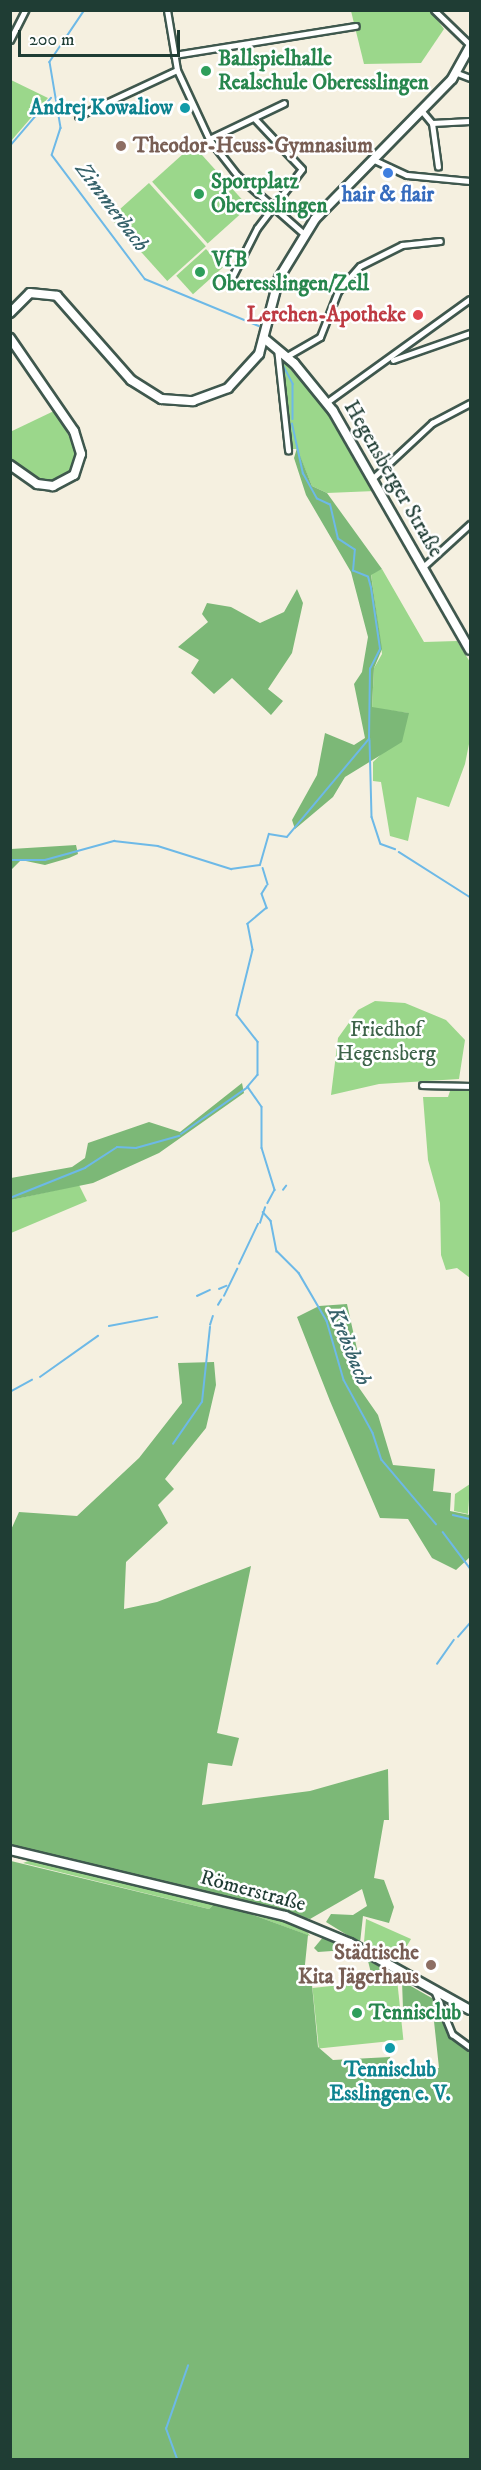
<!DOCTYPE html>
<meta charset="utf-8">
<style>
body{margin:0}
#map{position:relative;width:481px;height:2470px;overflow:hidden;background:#f5f0e0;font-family:"IM FELL DW Pica",serif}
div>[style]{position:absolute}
.green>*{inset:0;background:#9bd78b;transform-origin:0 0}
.forest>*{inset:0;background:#7cb877}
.stream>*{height:1.5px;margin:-0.75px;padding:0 0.75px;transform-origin:0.75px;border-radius:0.75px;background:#6db9e7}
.roads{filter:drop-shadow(2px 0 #3f584e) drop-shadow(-2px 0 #3f584e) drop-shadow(0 2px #3f584e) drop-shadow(0 -2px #3f584e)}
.street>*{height:5px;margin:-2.5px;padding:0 2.5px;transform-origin:2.5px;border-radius:2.5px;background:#fff}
.secondary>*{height:8px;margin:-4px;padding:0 4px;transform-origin:4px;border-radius:4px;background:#fff}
.dots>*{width:16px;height:16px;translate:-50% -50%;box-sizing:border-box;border:3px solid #fff;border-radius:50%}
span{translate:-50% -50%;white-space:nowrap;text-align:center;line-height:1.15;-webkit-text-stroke:5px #fff;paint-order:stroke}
.leisure-label{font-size:21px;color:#27864d;font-weight:700}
.left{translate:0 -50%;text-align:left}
.culture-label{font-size:21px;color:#0d838f;font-weight:700}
.right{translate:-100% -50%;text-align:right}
.education-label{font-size:21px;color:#785e54;font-weight:700}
.shop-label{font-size:21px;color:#366cbe;font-weight:700}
.health-label{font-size:21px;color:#be3a42;font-weight:700}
.street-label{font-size:21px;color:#1f3d34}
.park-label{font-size:21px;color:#3e644a}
.water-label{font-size:22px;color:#36626a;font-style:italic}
.frame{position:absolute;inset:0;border:12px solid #1f3d34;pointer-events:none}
.scale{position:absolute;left:18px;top:30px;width:162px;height:27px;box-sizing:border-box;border:3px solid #1f3d34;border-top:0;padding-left:8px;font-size:18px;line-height:21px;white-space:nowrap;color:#1f3d34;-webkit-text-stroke:4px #fff;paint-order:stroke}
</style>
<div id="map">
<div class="green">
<div style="clip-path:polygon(351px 11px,431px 11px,444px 29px,421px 63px,364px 64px)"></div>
<div style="clip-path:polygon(11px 80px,48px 98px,11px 141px)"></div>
<div style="left:193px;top:145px;width:83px;height:55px;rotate:48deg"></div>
<div style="left:149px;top:183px;width:85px;height:52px;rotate:48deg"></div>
<div style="left:206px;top:249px;width:25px;height:40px;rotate:48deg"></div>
<div style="clip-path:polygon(281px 359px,320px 402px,375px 491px,327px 493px,312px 486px,297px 449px,289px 449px)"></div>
<div style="clip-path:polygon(56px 410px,78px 455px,71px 474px,56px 483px,36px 481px,11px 461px,10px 432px)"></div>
<div style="clip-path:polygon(382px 569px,424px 642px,457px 641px,470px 662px,470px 739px,465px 764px,449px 807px,417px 797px,408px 841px,390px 836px,381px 782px,373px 781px,373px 762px,395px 741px,408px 713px,372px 708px,374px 668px,382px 654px,371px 574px)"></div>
<div style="clip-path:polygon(375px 1001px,405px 1003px,446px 1020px,465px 1040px,459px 1079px,379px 1084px,331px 1095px,338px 1038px,358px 1010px)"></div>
<div style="clip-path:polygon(470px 1089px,470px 1278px,457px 1268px,446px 1270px,441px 1255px,440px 1203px,428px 1160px,423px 1097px,448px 1097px,450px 1091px)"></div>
<div style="clip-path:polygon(79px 1185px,87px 1201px,11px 1233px,11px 1200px)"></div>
<div style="clip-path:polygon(470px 1484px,468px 1514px,454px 1511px,455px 1494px)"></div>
<div style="clip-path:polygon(31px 1860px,271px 1915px,305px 1928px,310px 1936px,237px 1909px,214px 1904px,209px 1909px,23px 1863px)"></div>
<div style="clip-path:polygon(366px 1919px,411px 1939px,398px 1961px,364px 1942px)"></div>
<div style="left:397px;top:1979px;width:61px;height:85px;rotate:84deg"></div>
</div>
<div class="forest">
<div style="clip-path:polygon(297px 448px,312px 486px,327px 493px,382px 569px,371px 575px,382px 649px,374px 668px,372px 707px,409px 713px,402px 742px,345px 777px,333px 797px,295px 829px,292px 820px,317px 775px,325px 733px,354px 745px,365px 738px,354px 684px,362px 672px,368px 637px,351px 572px,306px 495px,294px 458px)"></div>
<div style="clip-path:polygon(297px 589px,303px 603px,292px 653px,268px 689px,283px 701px,271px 715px,232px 678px,214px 694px,191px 673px,199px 660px,178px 647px,208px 622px,202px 614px,207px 603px,231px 607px,260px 623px,284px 612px)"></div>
<div style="clip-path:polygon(76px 845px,78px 854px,69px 858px,45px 865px,21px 860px,11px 870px,11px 849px)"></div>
<div style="clip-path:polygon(242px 1083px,244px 1093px,159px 1153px,93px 1183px,11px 1200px,11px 1178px,72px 1167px,85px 1158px,88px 1143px,149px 1122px,180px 1132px)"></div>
<div style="clip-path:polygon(347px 1304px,357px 1349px,355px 1382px,378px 1415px,393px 1465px,435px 1469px,433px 1491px,451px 1493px,450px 1511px,470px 1515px,470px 1557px,456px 1570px,432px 1558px,408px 1519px,380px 1518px,330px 1401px,297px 1317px,319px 1306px)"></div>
<div style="clip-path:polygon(214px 1362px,216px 1385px,206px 1428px,165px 1479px,174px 1489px,158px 1505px,168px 1523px,126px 1562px,124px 1609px,157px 1602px,251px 1566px,217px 1733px,239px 1738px,232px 1766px,208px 1763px,202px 1805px,310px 1791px,388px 1769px,389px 1820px,384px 1820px,374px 1878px,384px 1880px,394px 1907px,389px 1923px,363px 1916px,360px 1943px,326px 1922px,331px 1914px,353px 1915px,367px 1906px,362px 1889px,310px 1919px,11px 1847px,10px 1532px,19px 1512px,77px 1516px,139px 1458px,182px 1403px,178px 1363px)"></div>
<div style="clip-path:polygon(11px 1861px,209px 1909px,214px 1904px,237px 1909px,308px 1935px,303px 1984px,312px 1985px,318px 2047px,333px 2060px,390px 2057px,392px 2068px,413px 2074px,439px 2068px,433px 2012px,403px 2009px,402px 1981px,437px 2001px,450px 2035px,470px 2050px,470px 2459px,11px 2460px)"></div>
<div style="clip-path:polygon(324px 1936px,347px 1947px,346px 1950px,318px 1952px,314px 1948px)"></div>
<div style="clip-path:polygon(349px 1951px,398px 1976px,397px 1979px,373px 1981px,368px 1961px)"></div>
</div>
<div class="stream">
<div style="left:85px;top:10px;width:63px;rotate:123.9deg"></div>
<div style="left:50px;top:62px;width:67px;rotate:80.5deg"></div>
<div style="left:61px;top:128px;width:28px;rotate:108deg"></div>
<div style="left:52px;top:155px;width:155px;rotate:53.1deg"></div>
<div style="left:145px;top:279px;width:123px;rotate:22.4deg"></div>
<div style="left:10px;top:146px;width:63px;rotate:-49.5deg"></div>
<div style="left:281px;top:361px;width:26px;rotate:62deg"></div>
<div style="left:293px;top:384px;width:35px;rotate:90deg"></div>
<div style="left:370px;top:740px;width:77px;rotate:88.5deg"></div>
<div style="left:372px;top:817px;width:28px;rotate:72deg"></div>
<div style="left:381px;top:844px;width:15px;rotate:20deg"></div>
<div style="left:399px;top:852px;width:84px;rotate:32.4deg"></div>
<div style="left:10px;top:860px;width:35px"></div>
<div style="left:45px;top:860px;width:72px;rotate:-15.4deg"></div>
<div style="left:114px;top:841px;width:44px;rotate:6.5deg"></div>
<div style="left:158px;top:846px;width:77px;rotate:17.5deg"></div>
<div style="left:231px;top:869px;width:29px;rotate:-8deg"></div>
<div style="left:260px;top:865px;width:32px;rotate:-74deg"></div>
<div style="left:269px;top:834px;width:18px;rotate:9deg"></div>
<div style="left:287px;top:837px;width:128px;rotate:-50.1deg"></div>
<div style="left:369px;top:739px;width:70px;rotate:-89.2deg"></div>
<div style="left:370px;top:669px;width:22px;rotate:-63deg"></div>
<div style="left:380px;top:649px;width:62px;rotate:-98.4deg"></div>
<div style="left:371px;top:588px;width:11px;rotate:-105deg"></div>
<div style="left:368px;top:577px;width:16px;rotate:-158deg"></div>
<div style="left:353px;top:571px;width:21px;rotate:-85deg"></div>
<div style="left:355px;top:550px;width:20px;rotate:-147deg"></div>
<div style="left:338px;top:539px;width:35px;rotate:-103deg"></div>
<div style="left:330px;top:505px;width:14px;rotate:-155deg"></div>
<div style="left:317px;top:499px;width:29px;rotate:-119deg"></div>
<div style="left:303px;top:474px;width:51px;rotate:-102.4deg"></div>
<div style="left:263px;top:868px;width:17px;rotate:73deg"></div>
<div style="left:267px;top:886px;width:9px;rotate:122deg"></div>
<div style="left:262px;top:894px;width:15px;rotate:70deg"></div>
<div style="left:267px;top:908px;width:25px;rotate:140deg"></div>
<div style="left:248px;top:924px;width:26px;rotate:79deg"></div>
<div style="left:253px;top:950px;width:67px;rotate:103.8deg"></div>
<div style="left:237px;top:1015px;width:34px;rotate:52deg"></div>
<div style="left:258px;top:1042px;width:33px;rotate:90deg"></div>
<div style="left:258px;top:1075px;width:16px;rotate:130deg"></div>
<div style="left:248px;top:1087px;width:24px;rotate:55deg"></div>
<div style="left:262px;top:1107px;width:41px;rotate:90deg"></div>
<div style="left:262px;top:1148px;width:44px;rotate:72.8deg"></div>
<div style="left:275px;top:1190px;width:15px;rotate:118deg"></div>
<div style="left:181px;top:1134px;width:82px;rotate:-35deg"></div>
<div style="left:283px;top:1190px;width:5px;rotate:-53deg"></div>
<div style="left:10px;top:1198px;width:81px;rotate:-21.8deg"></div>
<div style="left:85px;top:1168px;width:38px;rotate:-33deg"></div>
<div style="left:117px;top:1147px;width:19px;rotate:3deg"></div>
<div style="left:136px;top:1148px;width:45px;rotate:-15.6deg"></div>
<div style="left:263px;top:1212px;width:12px;rotate:48deg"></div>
<div style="left:271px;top:1221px;width:31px;rotate:79deg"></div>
<div style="left:277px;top:1251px;width:31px;rotate:45deg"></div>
<div style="left:299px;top:1273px;width:56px;rotate:59.7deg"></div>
<div style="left:327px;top:1321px;width:61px;rotate:73.9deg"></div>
<div style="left:344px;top:1380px;width:60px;rotate:61.3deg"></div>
<div style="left:373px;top:1433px;width:28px;rotate:72deg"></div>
<div style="left:382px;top:1460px;width:84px;rotate:49.8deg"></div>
<div style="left:260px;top:1223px;width:16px;rotate:-72deg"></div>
<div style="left:239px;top:1264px;width:44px;rotate:-64.6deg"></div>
<div style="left:219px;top:1289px;width:8px;rotate:-23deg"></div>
<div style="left:197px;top:1296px;width:14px;rotate:-25deg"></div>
<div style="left:224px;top:1296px;width:30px;rotate:-64deg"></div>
<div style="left:218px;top:1305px;width:6px;rotate:-59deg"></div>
<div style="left:210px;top:1325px;width:9px;rotate:-72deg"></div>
<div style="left:109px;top:1326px;width:49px;rotate:-10.6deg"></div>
<div style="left:40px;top:1377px;width:71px;rotate:-35.3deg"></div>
<div style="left:10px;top:1392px;width:25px;rotate:-29deg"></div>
<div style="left:173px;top:1444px;width:51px;rotate:-55.4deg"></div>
<div style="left:202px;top:1402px;width:75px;rotate:-83.9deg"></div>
<div style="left:453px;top:1515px;width:17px;rotate:13deg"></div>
<div style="left:443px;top:1532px;width:45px;rotate:53.1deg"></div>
<div style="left:458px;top:1637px;width:18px;rotate:-49deg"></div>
<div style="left:437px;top:1664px;width:29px;rotate:-55deg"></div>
<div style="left:177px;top:2459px;width:32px;rotate:-110deg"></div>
<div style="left:166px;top:2429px;width:67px;rotate:-70.8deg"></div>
</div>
<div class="roads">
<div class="street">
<div style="left:167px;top:10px;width:61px;rotate:80.5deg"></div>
<div style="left:177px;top:70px;width:76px;rotate:65.1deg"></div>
<div style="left:209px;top:139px;width:46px;rotate:52.1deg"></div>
<div style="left:237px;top:175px;width:91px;rotate:41.4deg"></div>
<div style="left:434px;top:10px;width:50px;rotate:44.2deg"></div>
<div style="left:10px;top:40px;width:34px;rotate:-63deg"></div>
<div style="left:174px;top:55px;width:184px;rotate:-9.1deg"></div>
<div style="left:457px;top:73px;width:14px;rotate:21deg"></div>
<div style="left:421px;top:110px;width:17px;rotate:50deg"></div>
<div style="left:432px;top:123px;width:44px;rotate:82.2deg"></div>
<div style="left:78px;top:116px;width:109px;rotate:-24.9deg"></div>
<div style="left:432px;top:123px;width:38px;rotate:-3deg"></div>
<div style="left:209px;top:139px;width:83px;rotate:-25.6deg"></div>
<div style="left:372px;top:159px;width:38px;rotate:25deg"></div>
<div style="left:407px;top:175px;width:63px;rotate:5.4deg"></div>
<div style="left:231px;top:279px;width:57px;rotate:-63deg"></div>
<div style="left:257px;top:228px;width:74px;rotate:-52.7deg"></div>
<div style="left:302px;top:169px;width:70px;rotate:-133.3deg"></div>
<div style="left:277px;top:348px;width:103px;rotate:83.8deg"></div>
<div style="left:287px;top:356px;width:38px;rotate:-30deg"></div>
<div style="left:320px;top:337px;width:49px;rotate:-68.6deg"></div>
<div style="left:338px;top:291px;width:33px;rotate:-49deg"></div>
<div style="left:360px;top:266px;width:47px;rotate:-26.6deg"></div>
<div style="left:402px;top:245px;width:38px;rotate:-6deg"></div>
<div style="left:393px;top:360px;width:82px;rotate:-19.3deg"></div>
<div style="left:327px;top:402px;width:176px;rotate:-35.8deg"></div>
<div style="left:373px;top:478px;width:81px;rotate:-43deg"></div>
<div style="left:432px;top:423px;width:43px;rotate:-27.8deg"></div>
<div style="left:423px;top:567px;width:64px;rotate:-42.5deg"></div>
<div style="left:422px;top:1085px;width:48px;rotate:1.2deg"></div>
<div style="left:434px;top:1990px;width:48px;rotate:67.8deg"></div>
<div style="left:452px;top:2034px;width:22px;rotate:36deg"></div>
</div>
<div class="secondary">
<div style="left:10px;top:313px;width:28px;rotate:-45deg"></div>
<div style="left:30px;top:293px;width:27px;rotate:6deg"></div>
<div style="left:57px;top:296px;width:112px;rotate:48.6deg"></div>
<div style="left:131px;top:380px;width:36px;rotate:32deg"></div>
<div style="left:162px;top:399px;width:31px;rotate:4deg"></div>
<div style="left:193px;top:401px;width:37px;rotate:-20deg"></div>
<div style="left:228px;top:388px;width:46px;rotate:-47.6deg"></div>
<div style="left:259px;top:354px;width:79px;rotate:-75.3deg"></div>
<div style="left:279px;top:278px;width:69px;rotate:-58.6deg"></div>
<div style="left:315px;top:219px;width:196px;rotate:-45.6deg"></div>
<div style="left:452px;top:79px;width:37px;rotate:-61deg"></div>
<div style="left:10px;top:338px;width:113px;rotate:55.5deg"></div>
<div style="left:74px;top:431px;width:24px;rotate:73deg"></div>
<div style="left:81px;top:454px;width:22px;rotate:108deg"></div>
<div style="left:74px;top:475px;width:24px;rotate:152deg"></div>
<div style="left:53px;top:486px;width:16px;rotate:-173deg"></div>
<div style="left:37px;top:484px;width:33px;rotate:-145deg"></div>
<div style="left:265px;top:339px;width:38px;rotate:40deg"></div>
<div style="left:294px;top:363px;width:62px;rotate:50.9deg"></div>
<div style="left:333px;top:411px;width:275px;rotate:60.2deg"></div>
<div style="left:10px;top:1850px;width:283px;rotate:13.5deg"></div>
<div style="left:285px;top:1916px;width:70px;rotate:22.6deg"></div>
<div style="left:350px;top:1943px;width:137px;rotate:29.2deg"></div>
</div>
</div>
<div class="dots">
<div style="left:206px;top:71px;background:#2e9e5b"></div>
<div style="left:185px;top:108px;background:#0f9aa8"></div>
<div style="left:121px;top:146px;background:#8d6e63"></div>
<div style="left:388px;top:173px;background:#3f7fe0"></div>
<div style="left:199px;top:194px;background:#2e9e5b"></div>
<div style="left:200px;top:272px;background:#2e9e5b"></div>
<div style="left:418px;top:315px;background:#e0444e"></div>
<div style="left:431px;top:1965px;background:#8d6e63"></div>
<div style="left:357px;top:2013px;background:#2e9e5b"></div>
<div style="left:390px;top:2048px;background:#0f9aa8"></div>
</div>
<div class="leisure-label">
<span class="left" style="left:218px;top:71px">Ballspielhalle<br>Realschule Oberesslingen</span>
<span class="left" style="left:211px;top:194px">Sportplatz<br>Oberesslingen</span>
<span class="left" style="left:212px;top:272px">VfB<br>Oberesslingen/Zell</span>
<span class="left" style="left:369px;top:2013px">Tennisclub</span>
</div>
<div class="culture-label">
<span class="right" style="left:173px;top:108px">Andrej Kowaliow</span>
<span style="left:390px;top:2082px">Tennisclub<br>Esslingen e. V.</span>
</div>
<div class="education-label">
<span class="left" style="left:133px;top:146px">Theodor-Heuss-Gymnasium</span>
<span class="right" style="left:419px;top:1965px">Städtische<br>Kita Jägerhaus</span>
</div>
<div class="shop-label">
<span style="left:388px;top:195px">hair &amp; flair</span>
</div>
<div class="health-label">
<span class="right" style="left:406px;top:315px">Lerchen-Apotheke</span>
</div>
<div class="street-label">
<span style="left:393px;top:479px;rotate:60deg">Hegensberger Straße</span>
<span style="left:253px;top:1891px;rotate:15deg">Römerstraße</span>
</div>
<div class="park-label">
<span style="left:386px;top:1042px">Friedhof<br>Hegensberg</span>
</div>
<div class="water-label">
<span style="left:112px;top:207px;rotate:53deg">Zimmerbach</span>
<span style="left:349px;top:1346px;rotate:68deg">Krebsbach</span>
</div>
<div class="frame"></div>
<div class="scale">200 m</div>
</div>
